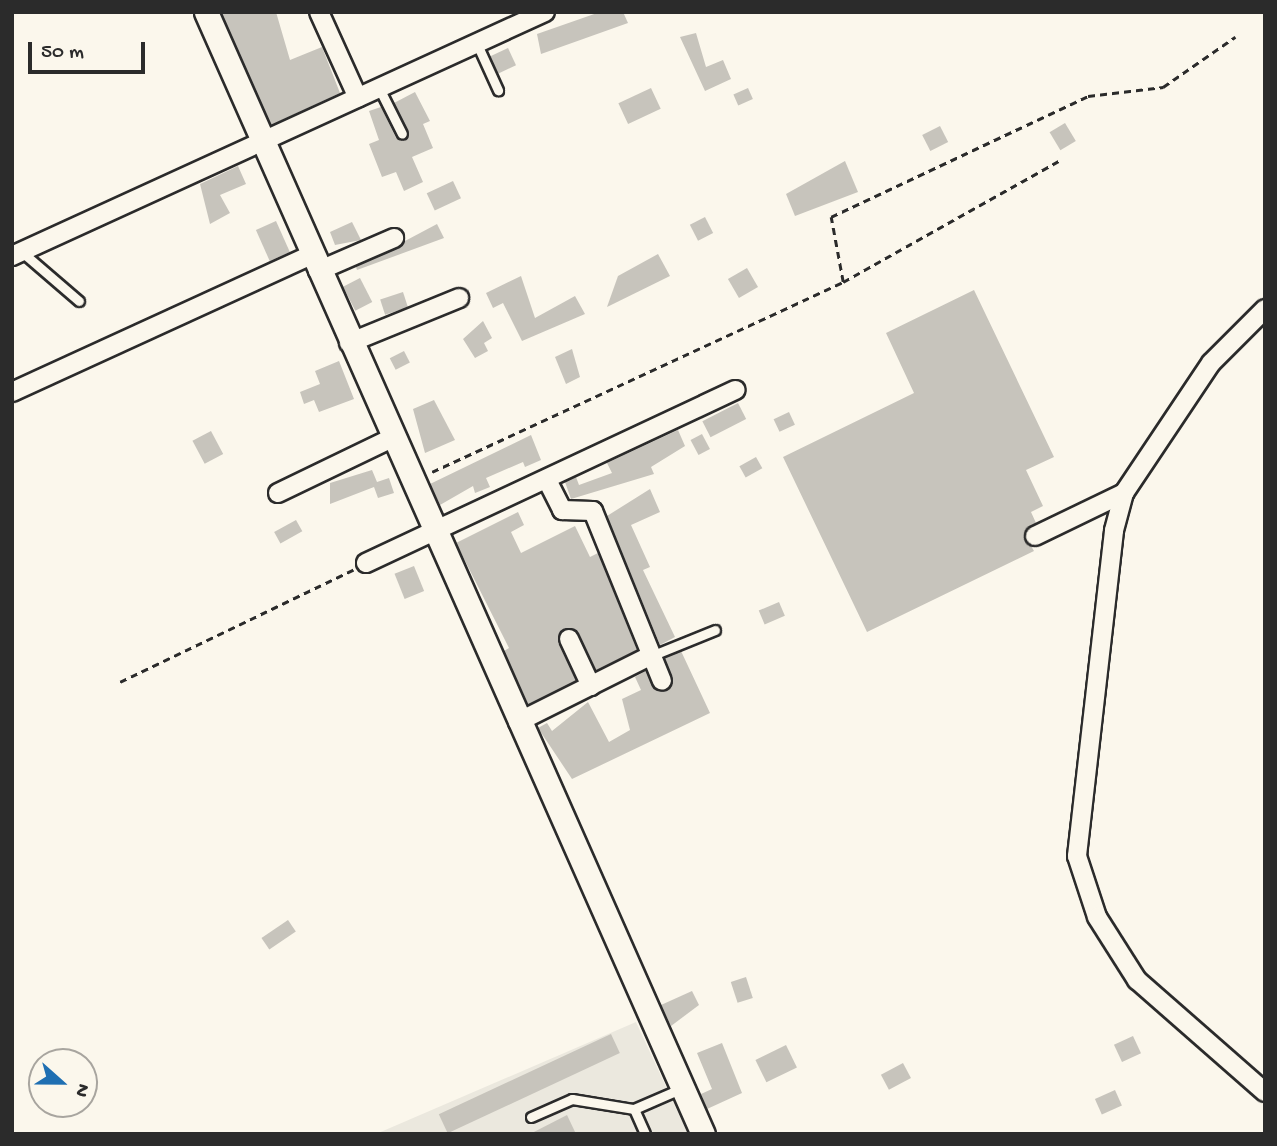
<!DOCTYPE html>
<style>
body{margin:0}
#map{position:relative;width:1277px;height:1146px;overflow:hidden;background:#fbf7ec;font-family:"Gochi Hand",sans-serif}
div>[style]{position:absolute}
.built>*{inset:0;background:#ebe8de}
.building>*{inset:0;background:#c7c4bc;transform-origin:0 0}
.path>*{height:2.5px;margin-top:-1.25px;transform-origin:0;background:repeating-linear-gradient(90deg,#2b2b2b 0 7px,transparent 0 12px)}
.roads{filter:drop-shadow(2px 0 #2b2b2b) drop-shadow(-2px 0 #2b2b2b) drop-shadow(0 2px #2b2b2b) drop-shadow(0 -2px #2b2b2b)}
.lane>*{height:9px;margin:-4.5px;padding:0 4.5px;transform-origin:4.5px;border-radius:4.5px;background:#fbf7ec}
.street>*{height:18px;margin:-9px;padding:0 9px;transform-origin:9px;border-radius:9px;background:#fbf7ec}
.secondary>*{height:23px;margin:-11.5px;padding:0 11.5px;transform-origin:11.5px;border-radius:11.5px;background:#fbf7ec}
span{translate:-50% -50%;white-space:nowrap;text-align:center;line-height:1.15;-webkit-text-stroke:5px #fbf7ec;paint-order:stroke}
.frame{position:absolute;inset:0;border:14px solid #2b2b2b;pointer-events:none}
.north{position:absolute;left:28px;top:1048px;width:70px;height:70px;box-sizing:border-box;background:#fbf7ec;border:2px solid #a8a59f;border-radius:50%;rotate:111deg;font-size:19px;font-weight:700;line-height:28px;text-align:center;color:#2b2b2b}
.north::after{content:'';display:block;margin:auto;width:24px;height:32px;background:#1f6fb2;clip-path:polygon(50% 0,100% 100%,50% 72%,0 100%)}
.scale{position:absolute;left:28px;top:42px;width:117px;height:32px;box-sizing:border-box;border:4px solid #2b2b2b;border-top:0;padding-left:9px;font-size:21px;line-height:24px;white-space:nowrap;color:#2b2b2b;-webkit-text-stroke:5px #fbf7ec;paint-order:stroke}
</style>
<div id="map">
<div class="built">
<div style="clip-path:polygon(636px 1022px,688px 1134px,376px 1134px)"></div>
</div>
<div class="building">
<div style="clip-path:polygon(221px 12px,276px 12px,290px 60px,322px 47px,340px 93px,271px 125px)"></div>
<div style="clip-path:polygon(600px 12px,623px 12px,628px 23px,541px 54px,537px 34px)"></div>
<div style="clip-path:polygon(696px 33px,706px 67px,723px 60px,731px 79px,705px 91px,680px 37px)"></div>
<div style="left:508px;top:48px;width:19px;height:20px;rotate:65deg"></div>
<div style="left:651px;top:88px;width:23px;height:36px;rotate:65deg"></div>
<div style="left:748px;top:88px;width:12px;height:16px;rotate:66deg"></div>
<div style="clip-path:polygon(415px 92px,430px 121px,423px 124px,433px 148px,412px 157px,423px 182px,404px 191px,396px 172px,382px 177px,369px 144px,379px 140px,369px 111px,381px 107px,396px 138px,404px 140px,408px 132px,394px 103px)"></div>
<div style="left:1065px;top:123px;width:21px;height:18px;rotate:59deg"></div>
<div style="left:940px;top:126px;width:18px;height:20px;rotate:63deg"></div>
<div style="clip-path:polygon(845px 161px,858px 192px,795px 216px,786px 194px)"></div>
<div style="clip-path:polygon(238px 166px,246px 184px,220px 195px,230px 213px,210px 224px,200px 184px)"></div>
<div style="left:453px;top:181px;width:19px;height:29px;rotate:65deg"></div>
<div style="left:705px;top:217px;width:18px;height:17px;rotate:63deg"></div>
<div style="left:276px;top:221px;width:34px;height:22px;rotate:66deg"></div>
<div style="clip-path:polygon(352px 222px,361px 240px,335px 245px,330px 232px)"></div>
<div style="clip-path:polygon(437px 224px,444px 238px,357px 270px,356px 267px)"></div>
<div style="clip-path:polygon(658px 254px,670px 276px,607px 307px,618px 276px)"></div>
<div style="left:747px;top:268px;width:22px;height:22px;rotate:60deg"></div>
<div style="clip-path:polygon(521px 276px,535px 318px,575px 296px,585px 314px,522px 341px,503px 303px,493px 308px,486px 293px)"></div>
<div style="left:360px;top:278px;width:27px;height:19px;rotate:63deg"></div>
<div style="clip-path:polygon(974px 290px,1054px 457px,1026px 470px,1043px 506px,1031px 512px,1036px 523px,1024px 534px,1034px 551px,867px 632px,783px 457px,914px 393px,886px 333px)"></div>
<div style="left:403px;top:292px;width:16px;height:24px;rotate:72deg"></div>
<div style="clip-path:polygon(483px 321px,492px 338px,484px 343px,488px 351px,475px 358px,463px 339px)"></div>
<div style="clip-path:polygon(572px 349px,580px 377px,566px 384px,555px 357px)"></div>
<div style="left:404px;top:351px;width:13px;height:16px;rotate:63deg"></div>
<div style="clip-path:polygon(339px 361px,354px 399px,319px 412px,314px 400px,304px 404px,300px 392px,320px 384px,315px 371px)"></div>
<div style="clip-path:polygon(434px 400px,455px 440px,425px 453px,413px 409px)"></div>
<div style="left:738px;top:403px;width:18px;height:40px;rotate:63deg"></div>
<div style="left:789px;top:412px;width:14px;height:17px;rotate:65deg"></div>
<div style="clip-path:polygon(678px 430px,685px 446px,651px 467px,654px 474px,571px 499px,565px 482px,576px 477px,579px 485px,612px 473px,607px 463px)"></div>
<div style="left:211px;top:431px;width:26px;height:21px;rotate:62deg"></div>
<div style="left:702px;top:434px;width:17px;height:13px;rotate:62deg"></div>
<div style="clip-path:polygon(531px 435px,541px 460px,525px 467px,523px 462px,486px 478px,490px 487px,475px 493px,473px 486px,440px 505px,430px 484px)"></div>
<div style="left:756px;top:457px;width:13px;height:19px;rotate:61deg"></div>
<div style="clip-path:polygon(372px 470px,377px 482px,389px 478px,394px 493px,378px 498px,374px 487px,330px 504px,330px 483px)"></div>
<div style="clip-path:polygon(650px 489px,660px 512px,631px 525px,650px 567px,643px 570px,675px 637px,660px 645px,607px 516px)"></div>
<div style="clip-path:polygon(518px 512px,524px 525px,511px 532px,521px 553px,575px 526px,590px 557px,598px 553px,637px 650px,596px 670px,579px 634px,564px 629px,558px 643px,576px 680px,528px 704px,504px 651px,509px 648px,456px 543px)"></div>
<div style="left:296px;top:520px;width:13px;height:25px;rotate:61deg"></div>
<div style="left:414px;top:566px;width:27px;height:21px;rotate:68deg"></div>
<div style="left:779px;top:602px;width:15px;height:22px;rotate:67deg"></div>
<div style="clip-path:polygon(681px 651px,710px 713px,572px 779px,538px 728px,547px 723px,552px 731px,588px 702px,609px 742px,630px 730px,622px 699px,641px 690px,635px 677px,646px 671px,655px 689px,667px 691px,673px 682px,665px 658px)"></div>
<div style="left:288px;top:920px;width:14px;height:32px;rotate:56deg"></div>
<div style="left:746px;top:977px;width:22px;height:16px;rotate:72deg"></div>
<div style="clip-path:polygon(692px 991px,699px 1005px,671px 1026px,661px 1005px)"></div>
<div style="left:611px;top:1034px;width:21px;height:190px;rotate:65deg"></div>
<div style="left:1133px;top:1036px;width:19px;height:21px;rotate:65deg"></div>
<div style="clip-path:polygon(722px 1043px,742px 1093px,707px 1109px,701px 1094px,712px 1089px,697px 1053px)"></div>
<div style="left:786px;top:1045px;width:25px;height:34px;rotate:64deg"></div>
<div style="left:903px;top:1063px;width:17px;height:25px;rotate:62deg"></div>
<div style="left:1115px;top:1090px;width:17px;height:22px;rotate:66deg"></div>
<div style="clip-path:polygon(567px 1115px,576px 1134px,530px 1134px)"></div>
</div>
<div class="path">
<div style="left:843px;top:282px;width:251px;rotate:-29.3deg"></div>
<div style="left:432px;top:472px;width:453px;rotate:-24.8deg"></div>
<div style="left:843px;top:282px;width:66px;rotate:-100.5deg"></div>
<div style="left:831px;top:217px;width:284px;rotate:-25.2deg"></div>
<div style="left:1088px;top:96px;width:76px;rotate:-6.8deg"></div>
<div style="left:1163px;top:87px;width:88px;rotate:-34.8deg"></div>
<div style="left:120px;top:682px;width:259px;rotate:-25.7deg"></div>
</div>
<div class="roads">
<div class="lane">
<div style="left:477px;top:44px;width:51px;rotate:65.5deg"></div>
<div style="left:379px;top:88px;width:51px;rotate:63.4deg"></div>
<div style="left:22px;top:252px;width:75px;rotate:40.7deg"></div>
<div style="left:651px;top:656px;width:69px;rotate:-22.1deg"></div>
<div style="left:634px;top:1109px;width:27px;rotate:66deg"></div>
<div style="left:531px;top:1117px;width:45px;rotate:-23.7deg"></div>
<div style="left:572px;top:1099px;width:63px;rotate:9.2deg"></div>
<div style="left:634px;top:1109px;width:50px;rotate:-23.5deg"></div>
</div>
<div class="street">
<div style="left:319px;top:12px;width:94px;rotate:65.6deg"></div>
<div style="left:12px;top:256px;width:586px;rotate:-24.6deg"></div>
<div style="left:318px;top:271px;width:83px;rotate:-23.5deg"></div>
<div style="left:1265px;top:309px;width:76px;rotate:135deg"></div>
<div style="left:1211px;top:363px;width:156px;rotate:123.8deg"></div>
<div style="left:1124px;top:493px;width:39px;rotate:105deg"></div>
<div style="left:1114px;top:531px;width:327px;rotate:96.5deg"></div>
<div style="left:1077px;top:856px;width:64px;rotate:71.8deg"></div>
<div style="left:1097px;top:917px;width:75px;rotate:57.6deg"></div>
<div style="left:1137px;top:980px;width:170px;rotate:41.2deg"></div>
<div style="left:349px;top:343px;width:119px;rotate:-22.2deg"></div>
<div style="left:12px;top:392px;width:329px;rotate:-24.6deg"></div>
<div style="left:547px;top:480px;width:34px;rotate:63deg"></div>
<div style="left:562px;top:510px;width:31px;rotate:2deg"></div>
<div style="left:593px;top:511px;width:183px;rotate:67.9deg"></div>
<div style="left:278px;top:493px;width:124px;rotate:-25.7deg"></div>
<div style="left:1035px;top:536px;width:99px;rotate:-25.8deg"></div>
<div style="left:366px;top:563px;width:408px;rotate:-25.1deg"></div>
<div style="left:569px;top:639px;width:52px;rotate:64.9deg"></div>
<div style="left:518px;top:722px;width:148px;rotate:-26.6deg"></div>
</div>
<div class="secondary">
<div style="left:206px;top:12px;width:1227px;rotate:66.11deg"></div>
</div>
</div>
<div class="frame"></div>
<div class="north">N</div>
<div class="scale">50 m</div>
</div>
